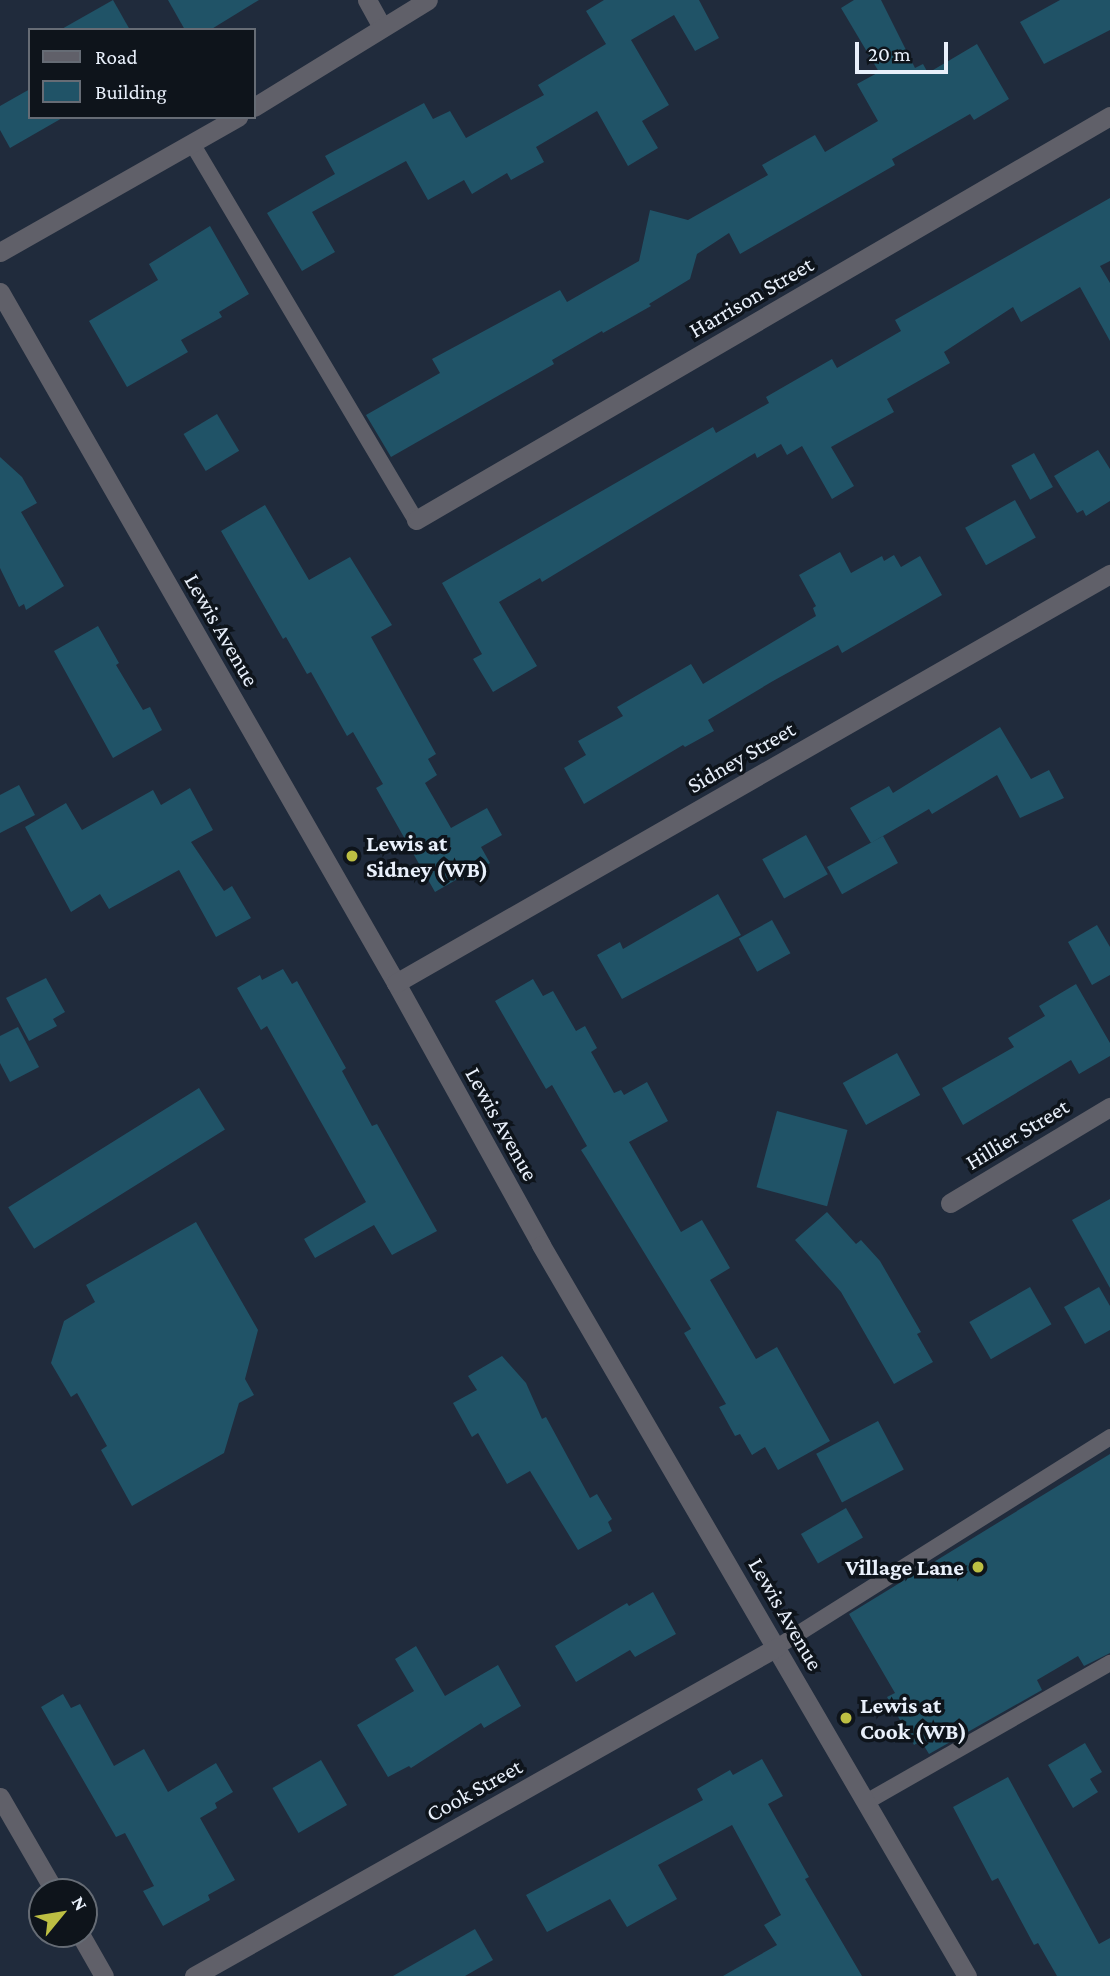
<!DOCTYPE html>
<style>
body{margin:0}
#map{position:relative;width:1110px;height:1976px;overflow:hidden;background:#202b3c;font-family:"Crimson Pro",serif}
div>[style]{position:absolute}
.building>*{inset:0;background:#205367;transform-origin:0 0}
.service>*{height:16px;margin:-8px;padding:0 8px;transform-origin:8px;border-radius:8px;background:#606069}
.minor>*{height:19px;margin:-9.5px;padding:0 9.5px;transform-origin:9.5px;border-radius:9.5px;background:#606069}
.dots>*{width:19px;height:19px;translate:-50% -50%;box-sizing:border-box;border:4px solid #0e141b;border-radius:50%}
span{translate:-50% -50%;white-space:nowrap;text-align:center;line-height:1.15;-webkit-text-stroke:7px #0e141b;paint-order:stroke}
.street-label{font-size:23px;color:#e9f0fb}
.poi-label{font-size:23px;color:#e9f0fb;font-weight:700}
.left{translate:0 -50%;text-align:left}
.right{translate:-100% -50%;text-align:right}
.legend{position:absolute;left:28px;top:28px;width:228px;height:91px;box-sizing:border-box;background:#0e141b;border:2px solid #666c75;margin:0;padding:9px 12px;list-style:none;font-size:21px;color:#e9f0fb}
.legend li{display:flex;align-items:center;gap:14px;height:35px}
.legend b{width:35px;border:2px solid #666c75}
.north{position:absolute;left:28px;top:1878px;width:70px;height:70px;box-sizing:border-box;background:#0e141b;border:2px solid #666c75;border-radius:50%;rotate:60deg;font-size:19px;font-weight:700;line-height:28px;text-align:center;color:#e9f0fb}
.north::after{content:'';display:block;margin:auto;width:24px;height:32px;background:#bdbf43;clip-path:polygon(50% 0,100% 100%,50% 72%,0 100%)}
.scale{position:absolute;left:855px;top:42px;width:93px;height:32px;box-sizing:border-box;border:4px solid #e9f0fb;border-top:0;padding-left:9px;font-size:21px;line-height:24px;white-space:nowrap;color:#e9f0fb;-webkit-text-stroke:5px #0e141b;paint-order:stroke}
</style>
<div id="map">
<div class="building">
<div style="clip-path:polygon(113px 0,130px 30px,60px 30px)"></div>
<div style="clip-path:polygon(168px 0,259px 0,210px 30px,185px 30px)"></div>
<div style="clip-path:polygon(604px 0,699px 0,719px 38px,695px 51px,674px 15px,631px 40px,669px 105px,642px 121px,658px 148px,628px 166px,597px 111px,536px 147px,544px 162px,511px 180px,507px 173px,472px 194px,464px 180px,428px 200px,406px 161px,312px 212px,335px 252px,302px 271px,267px 213px,335px 174px,325px 156px,424px 103px,433px 119px,450px 111px,466px 138px,544px 95px,538px 85px,606px 44px,586px 11px)"></div>
<div style="clip-path:polygon(854px 0,881px 0,915px 68px,923px 64px,928px 73px,977px 44px,1009px 99px,974px 120px,970px 114px,892px 159px,895px 165px,740px 254px,729px 233px,697px 254px,690px 279px,649px 304px,651px 306px,603px 333px,602px 331px,552px 360px,554px 364px,391px 457px,366px 415px,440px 373px,432px 359px,560px 290px,567px 302px,639px 261px,650px 210px,688px 220px,768px 175px,762px 165px,815px 135px,825px 152px,878px 121px,857px 84px,879px 72px,841px 8px)"></div>
<div style="clip-path:polygon(1060px 0,1110px 0,1110px 30px,1044px 64px,1020px 22px)"></div>
<div style="clip-path:polygon(30px 89px,30px 117px,64px 117px,10px 148px,0 130px,0 106px)"></div>
<div style="clip-path:polygon(1110px 198px,1110px 261px,1100px 266px,1110px 283px,1110px 341px,1080px 287px,1021px 322px,1013px 307px,944px 352px,950px 363px,887px 399px,894px 412px,831px 447px,854px 486px,832px 499px,802px 446px,787px 455px,781px 444px,757px 458px,755px 453px,542px 582px,540px 578px,499px 602px,537px 666px,493px 692px,473px 659px,482px 654px,442px 583px,713px 427px,716px 433px,769px 403px,766px 397px,832px 359px,837px 368px,901px 331px,895px 320px)"></div>
<div style="clip-path:polygon(210px 226px,249px 294px,219px 312px,222px 317px,181px 340px,188px 352px,127px 387px,89px 321px,158px 280px,149px 264px)"></div>
<div style="left:217px;top:414px;width:43px;height:39px;rotate:59deg"></div>
<div style="clip-path:polygon(1098px 450px,1110px 469px,1110px 501px,1086px 516px,1083px 510px,1077px 513px,1054px 476px)"></div>
<div style="left:1034px;top:453px;width:39px;height:26px;rotate:61deg"></div>
<div style="clip-path:polygon(0 457px,22px 477px,37px 503px,21px 512px,64px 586px,26px 610px,24px 604px,19px 607px,0 568px)"></div>
<div style="left:1015px;top:500px;width:43px;height:57px;rotate:61deg"></div>
<div style="clip-path:polygon(265px 505px,309px 580px,350px 557px,392px 625px,371px 637px,436px 754px,428px 759px,437px 775px,425px 783px,451px 828px,487px 808px,502px 835px,481px 847px,490px 863px,462px 880px,461px 877px,435px 892px,376px 788px,383px 784px,353px 732px,347px 736px,311px 672px,307px 674px,286px 637px,283px 639px,221px 531px)"></div>
<div style="clip-path:polygon(840px 552px,851px 573px,882px 556px,884px 561px,894px 555px,901px 567px,920px 556px,942px 595px,842px 653px,838px 645px,773px 681px,708px 720px,714px 731px,685px 747px,683px 745px,584px 804px,564px 768px,586px 755px,578px 741px,623px 716px,617px 707px,691px 664px,703px 684px,816px 616px,813px 608px,816px 606px,799px 575px)"></div>
<div style="clip-path:polygon(98px 626px,119px 663px,116px 665px,143px 710px,150px 707px,162px 730px,113px 758px,54px 651px)"></div>
<div style="clip-path:polygon(1000px 727px,1031px 779px,1049px 770px,1064px 798px,1020px 818px,997px 775px,932px 814px,929px 809px,871px 843px,850px 808px,889px 786px,893px 793px)"></div>
<div style="clip-path:polygon(19px 785px,35px 815px,0 833px,0 795px)"></div>
<div style="clip-path:polygon(190px 788px,213px 830px,191px 842px,224px 891px,232px 886px,251px 918px,216px 937px,179px 870px,109px 909px,100px 894px,71px 912px,25px 827px,66px 803px,82px 830px,153px 790px,161px 805px)"></div>
<div style="left:806px;top:835px;width:45px;height:50px;rotate:61deg"></div>
<div style="left:883px;top:836px;width:31px;height:64px;rotate:61deg"></div>
<div style="clip-path:polygon(718px 894px,741px 935px,622px 999px,597px 955px,620px 942px,623px 949px)"></div>
<div style="left:772px;top:920px;width:38px;height:38px;rotate:61deg"></div>
<div style="clip-path:polygon(1097px 925px,1110px 947px,1110px 975px,1092px 985px,1068px 942px)"></div>
<div style="clip-path:polygon(283px 969px,292px 984px,297px 981px,346px 1068px,342px 1071px,372px 1126px,377px 1124px,437px 1231px,392px 1255px,374px 1225px,315px 1258px,304px 1239px,366px 1202px,267px 1026px,261px 1030px,237px 988px,260px 975px,262px 980px)"></div>
<div style="clip-path:polygon(46px 978px,65px 1012px,53px 1019px,57px 1026px,29px 1041px,6px 998px)"></div>
<div style="clip-path:polygon(533px 979px,543px 996px,553px 991px,576px 1031px,585px 1026px,597px 1048px,591px 1052px,614px 1093px,621px 1090px,624px 1095px,647px 1082px,668px 1121px,629px 1142px,681px 1232px,702px 1220px,730px 1268px,710px 1280px,756px 1359px,777px 1347px,830px 1441px,778px 1470px,765px 1447px,752px 1455px,740px 1434px,735px 1436px,719px 1407px,726px 1404px,684px 1333px,691px 1329px,588px 1161px,581px 1150px,587px 1146px,552px 1085px,546px 1089px,495px 1001px)"></div>
<div style="clip-path:polygon(1076px 984px,1110px 1043px,1110px 1056px,1079px 1074px,1071px 1060px,963px 1125px,942px 1088px,1014px 1047px,1008px 1038px,1045px 1016px,1039px 1006px)"></div>
<div style="clip-path:polygon(18px 1027px,39px 1067px,10px 1082px,0 1063px,0 1036px)"></div>
<div style="left:897px;top:1053px;width:48px;height:62px;rotate:61deg"></div>
<div style="left:199px;top:1088px;width:49px;height:225px;rotate:58deg"></div>
<div style="left:777px;top:1111px;width:73px;height:79px;rotate:15deg"></div>
<div style="clip-path:polygon(1110px 1199px,1110px 1288px,1072px 1220px)"></div>
<div style="clip-path:polygon(827px 1212px,856px 1244px,861px 1240px,880px 1261px,921px 1332px,917px 1334px,933px 1362px,894px 1384px,841px 1292px,795px 1240px)"></div>
<div style="clip-path:polygon(196px 1222px,258px 1330px,245px 1379px,254px 1395px,239px 1403px,224px 1453px,132px 1506px,101px 1450px,107px 1446px,77px 1393px,71px 1397px,51px 1363px,64px 1321px,95px 1302px,86px 1285px)"></div>
<div style="left:1030px;top:1287px;width:43px;height:70px;rotate:60deg"></div>
<div style="clip-path:polygon(1099px 1287px,1110px 1306px,1110px 1330px,1085px 1344px,1064px 1307px)"></div>
<div style="clip-path:polygon(502px 1356px,526px 1383px,542px 1419px,546px 1417px,590px 1498px,597px 1494px,612px 1519px,608px 1522px,612px 1531px,578px 1550px,530px 1471px,507px 1484px,478px 1433px,472px 1437px,453px 1403px,477px 1390px,468px 1376px)"></div>
<div style="left:878px;top:1421px;width:55px;height:70px;rotate:62deg"></div>
<div style="clip-path:polygon(1110px 1454px,1110px 1653px,1084px 1666px,1078px 1656px,1037px 1680px,1042px 1690px,929px 1754px,921px 1741px,914px 1745px,887px 1697px,895px 1693px,849px 1614px)"></div>
<div style="left:846px;top:1508px;width:34px;height:52px;rotate:60deg"></div>
<div style="clip-path:polygon(653px 1592px,676px 1634px,635px 1657px,630px 1650px,576px 1682px,555px 1646px,627px 1603px,629px 1606px)"></div>
<div style="clip-path:polygon(416px 1646px,445px 1696px,498px 1665px,521px 1706px,484px 1728px,481px 1723px,411px 1768px,409px 1766px,388px 1777px,357px 1725px,414px 1691px,395px 1659px)"></div>
<div style="clip-path:polygon(63px 1694px,71px 1708px,80px 1704px,114px 1766px,144px 1749px,168px 1792px,216px 1763px,233px 1792px,215px 1803px,217px 1808px,200px 1818px,235px 1880px,208px 1895px,210px 1900px,163px 1926px,143px 1891px,154px 1886px,125px 1833px,116px 1837px,41px 1707px)"></div>
<div style="clip-path:polygon(1085px 1743px,1102px 1772px,1090px 1779px,1098px 1792px,1073px 1808px,1048px 1765px)"></div>
<div style="clip-path:polygon(762px 1759px,783px 1796px,768px 1804px,809px 1877px,805px 1879px,862px 1976px,723px 1976px,777px 1945px,764px 1925px,781px 1915px,732px 1825px,658px 1865px,677px 1899px,627px 1927px,610px 1899px,547px 1932px,526px 1895px,703px 1800px,697px 1789px,730px 1770px,733px 1775px)"></div>
<div style="left:321px;top:1760px;width:52px;height:56px;rotate:60deg"></div>
<div style="clip-path:polygon(1008px 1777px,1099px 1944px,1110px 1938px,1110px 1976px,1057px 1976px,1038px 1943px,1034px 1945px,998px 1878px,992px 1881px,953px 1807px)"></div>
<div style="clip-path:polygon(475px 1929px,493px 1960px,465px 1976px,393px 1976px)"></div>
</div>
<div class="service">
<div style="left:193px;top:145px;width:436px;rotate:59.3deg"></div>
<div style="left:777px;top:1647px;width:394px;rotate:-32.2deg"></div>
<div style="left:868px;top:1801px;width:279px;rotate:-29.7deg"></div>
</div>
<div class="minor">
<div style="left:367px;top:0;width:31px;rotate:61deg"></div>
<div style="left:254px;top:107px;width:204px;rotate:-31.6deg"></div>
<div style="left:0;top:252px;width:274px;rotate:-29.6deg"></div>
<div style="left:0;top:292px;width:796px;rotate:60.18deg"></div>
<div style="left:396px;top:983px;width:299px;rotate:61deg"></div>
<div style="left:541px;top:1245px;width:846px;rotate:59.77deg"></div>
<div style="left:416px;top:520px;width:803px;rotate:-30.21deg"></div>
<div style="left:396px;top:983px;width:823px;rotate:-29.81deg"></div>
<div style="left:950px;top:1203px;width:187px;rotate:-31deg"></div>
<div style="left:0;top:1797px;width:110px;rotate:59.9deg"></div>
<div style="left:80px;top:1934px;width:48px;rotate:60.3deg"></div>
<div style="left:194px;top:1976px;width:669px;rotate:-29.44deg"></div>
</div>
<div class="dots">
<div style="left:352px;top:856px;background:#bdbf43"></div>
<div style="left:978px;top:1567px;background:#bdbf43"></div>
<div style="left:846px;top:1718px;background:#bdbf43"></div>
</div>
<div class="street-label">
<span style="left:751px;top:297px;rotate:-30deg">Harrison Street</span>
<span style="left:222px;top:630px;rotate:60deg">Lewis Avenue</span>
<span style="left:741px;top:757px;rotate:-30deg">Sidney Street</span>
<span style="left:502px;top:1124px;rotate:61deg">Lewis Avenue</span>
<span style="left:1017px;top:1134px;rotate:-31deg">Hillier Street</span>
<span style="left:786px;top:1614px;rotate:60deg">Lewis Avenue</span>
<span style="left:474px;top:1790px;rotate:-29deg">Cook Street</span>
</div>
<div class="poi-label">
<span class="left" style="left:366px;top:856px">Lewis at<br>Sidney (WB)</span>
<span class="right" style="left:964px;top:1567px">Village Lane</span>
<span class="left" style="left:860px;top:1718px">Lewis at<br>Cook (WB)</span>
</div>
<ul class="legend">
<li><b style="height:9px;background:#606069"></b>Road</li>
<li><b style="height:19px;background:#205367"></b>Building</li>
</ul>
<div class="north">N</div>
<div class="scale">20 m</div>
</div>
